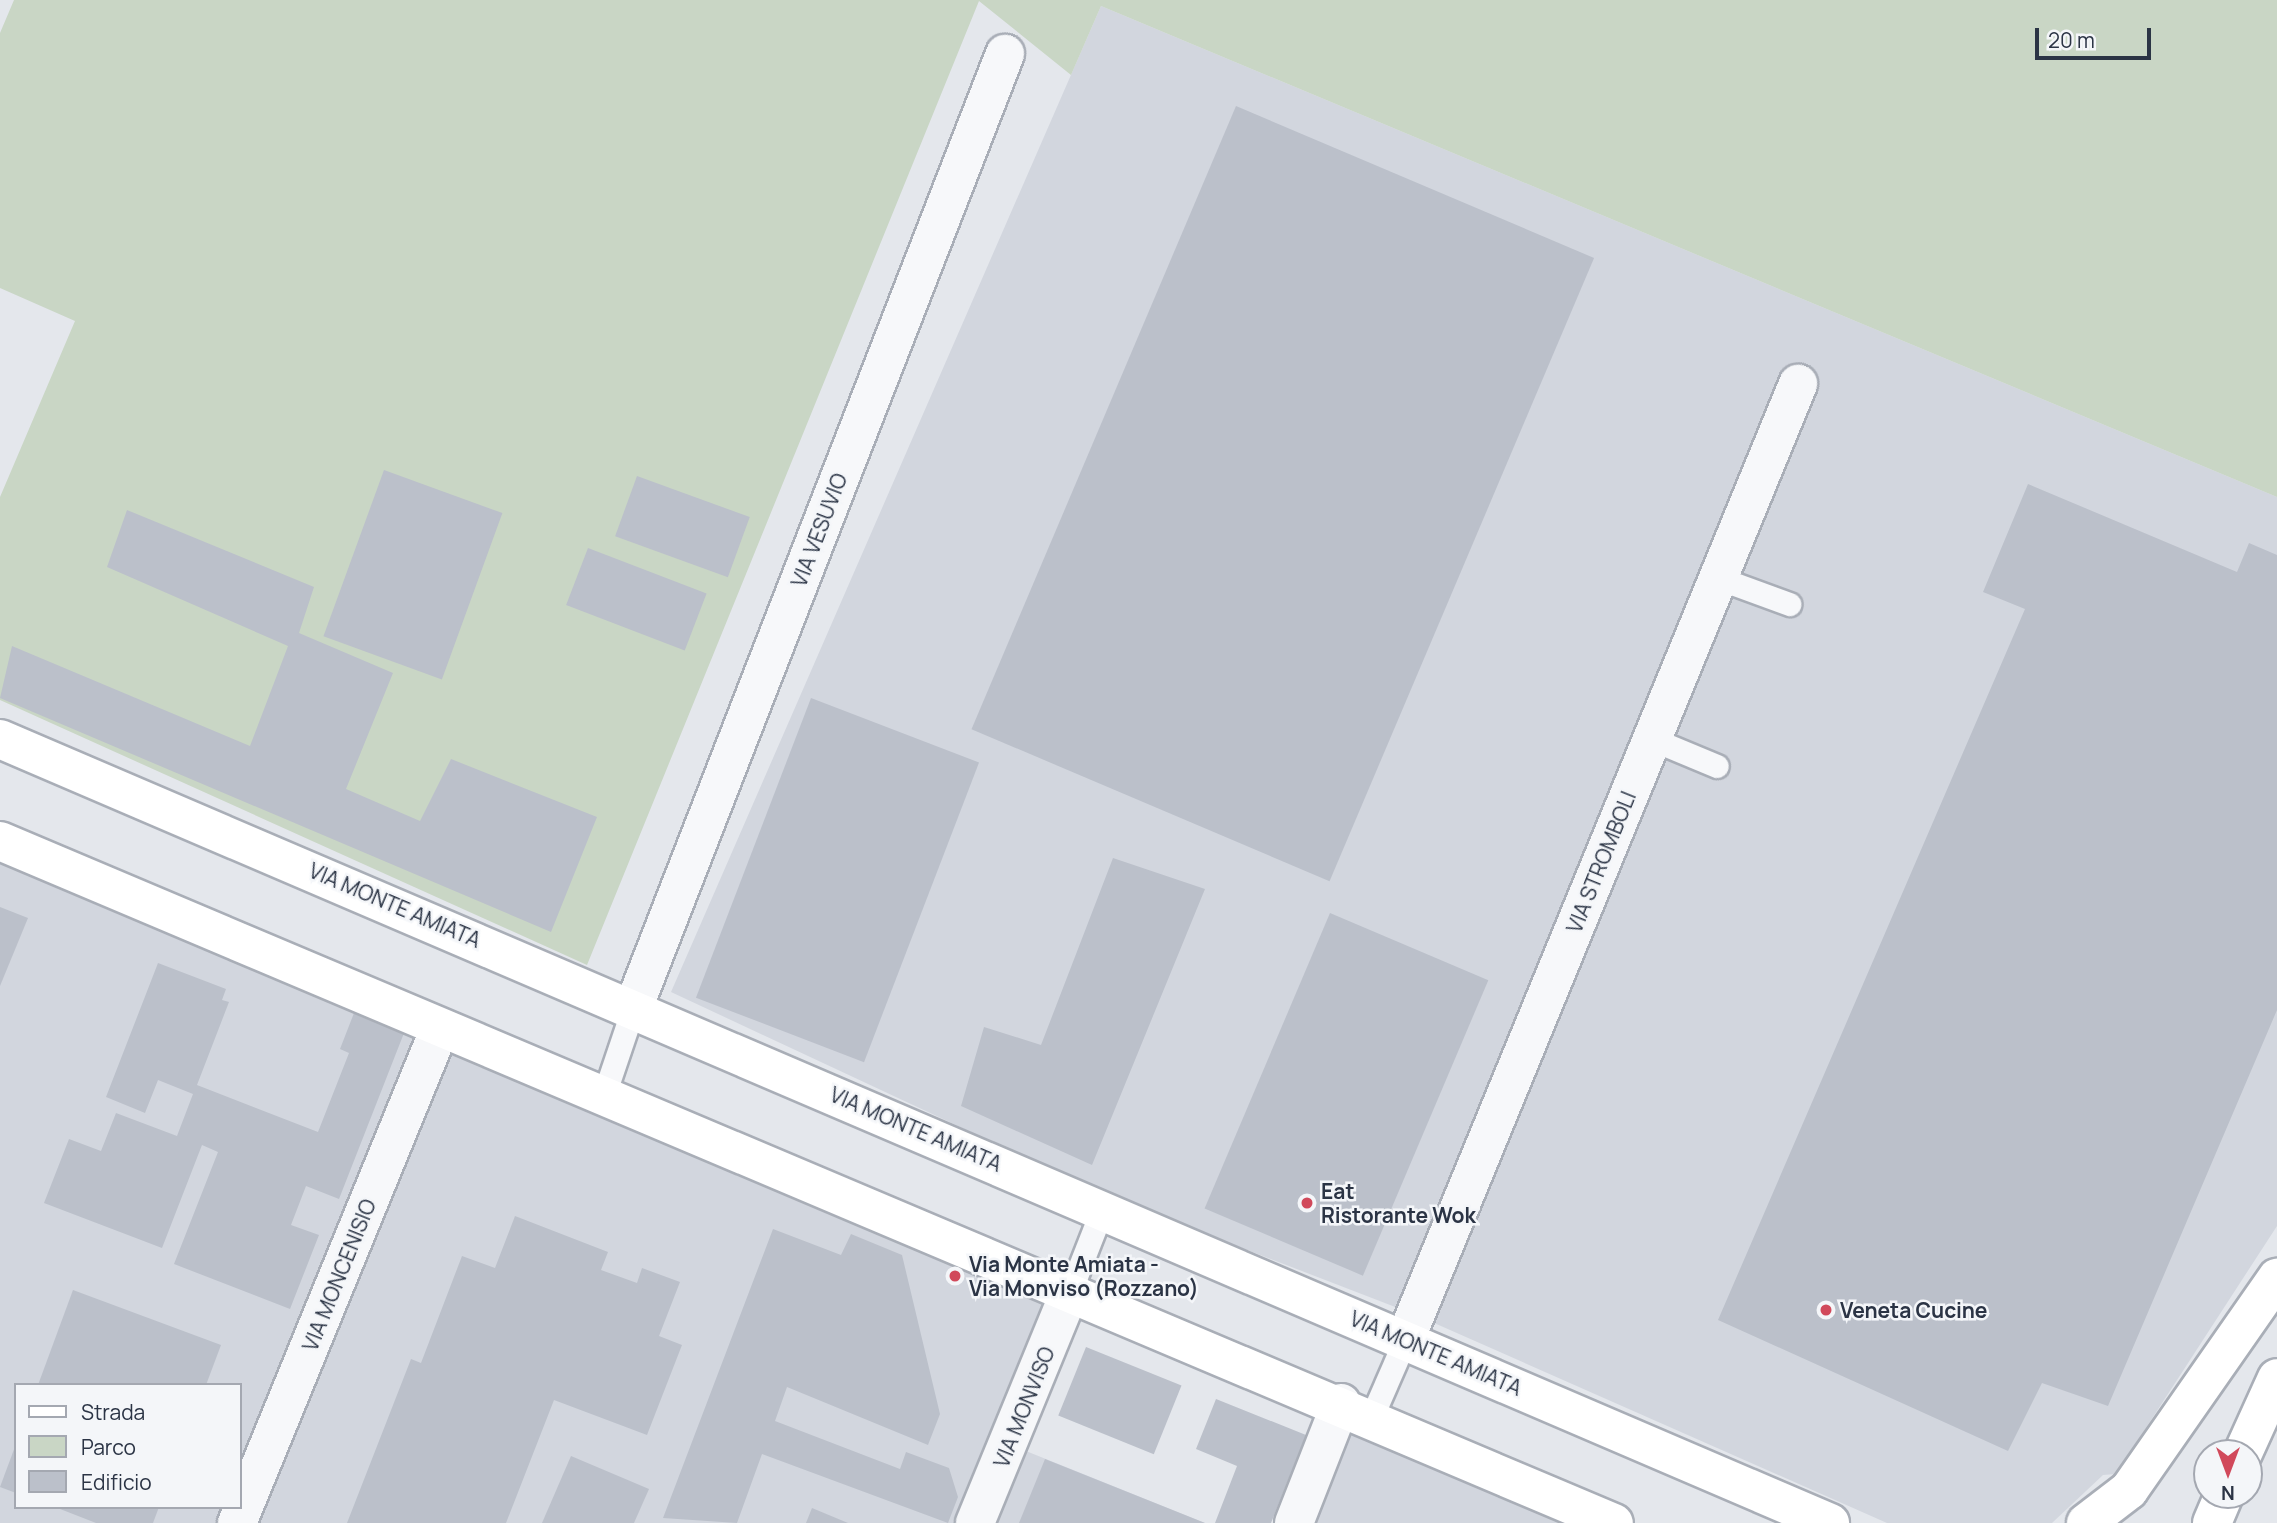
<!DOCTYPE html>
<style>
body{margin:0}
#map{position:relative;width:2277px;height:1523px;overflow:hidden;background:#e4e7ec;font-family:Manrope,sans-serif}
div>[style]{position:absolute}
.built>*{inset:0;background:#d2d6de}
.green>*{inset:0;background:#c9d6c5}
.building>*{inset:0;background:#bbc0ca;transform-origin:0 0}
.roads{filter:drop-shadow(2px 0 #a9aeb7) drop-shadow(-2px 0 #a9aeb7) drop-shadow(0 2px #a9aeb7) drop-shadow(0 -2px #a9aeb7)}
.lane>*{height:23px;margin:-11.5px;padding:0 11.5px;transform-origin:11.5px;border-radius:11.5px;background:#f7f8fa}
.street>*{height:38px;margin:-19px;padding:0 19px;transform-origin:19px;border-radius:19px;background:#f7f8fa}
.secondary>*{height:38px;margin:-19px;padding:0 19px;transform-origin:19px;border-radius:19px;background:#fff}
.primary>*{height:38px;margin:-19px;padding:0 19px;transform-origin:19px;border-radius:19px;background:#fff}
.dots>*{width:19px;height:19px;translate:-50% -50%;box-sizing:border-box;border:4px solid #f4f6f9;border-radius:50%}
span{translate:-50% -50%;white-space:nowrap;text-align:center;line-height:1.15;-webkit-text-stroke:5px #f4f6f9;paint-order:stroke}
.street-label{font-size:21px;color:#2b3445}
.poi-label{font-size:21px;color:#2b3445;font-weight:700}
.left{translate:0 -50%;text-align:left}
.legend{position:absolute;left:14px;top:1383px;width:228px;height:126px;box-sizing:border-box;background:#f4f6f9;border:2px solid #a4a8b1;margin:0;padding:9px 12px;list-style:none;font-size:21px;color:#2b3445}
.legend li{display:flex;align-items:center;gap:14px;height:35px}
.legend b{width:35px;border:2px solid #a4a8b1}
.north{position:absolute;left:2193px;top:1439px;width:70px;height:70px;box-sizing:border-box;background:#f4f6f9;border:2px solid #a4a8b1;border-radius:50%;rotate:180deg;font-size:19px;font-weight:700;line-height:28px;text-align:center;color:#2b3445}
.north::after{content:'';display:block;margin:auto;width:24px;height:32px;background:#d1495b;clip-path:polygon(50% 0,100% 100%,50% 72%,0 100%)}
.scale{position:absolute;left:2035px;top:28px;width:116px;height:32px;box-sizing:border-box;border:4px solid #2b3445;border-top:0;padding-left:9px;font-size:21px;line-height:24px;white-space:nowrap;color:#2b3445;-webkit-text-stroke:5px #f4f6f9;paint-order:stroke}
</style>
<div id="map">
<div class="built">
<div style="clip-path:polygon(1101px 6px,2277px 497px,2277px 1226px,2116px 1474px,2103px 1475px,2052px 1523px,1887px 1523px,1416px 1315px,1110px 1197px,671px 992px)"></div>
<div style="clip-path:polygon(evenodd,0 841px,1071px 1289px,1011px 1445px,1205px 1523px,0 1523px,0 841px,16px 1385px,240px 1385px,240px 1507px,16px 1507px,16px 1385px)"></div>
<div style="clip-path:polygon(1341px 1403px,1613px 1523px,1294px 1523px)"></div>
</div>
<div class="green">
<div style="clip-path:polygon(14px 0,2277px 0,2277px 497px,1101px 6px,1071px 75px,979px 1px,587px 965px,0 700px,0 497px,75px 321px,0 288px,0 33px)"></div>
</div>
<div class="building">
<div style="left:1236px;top:106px;width:389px;height:677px;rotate:23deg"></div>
<div style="left:384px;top:470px;width:126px;height:177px;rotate:20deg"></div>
<div style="left:637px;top:476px;width:120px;height:64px;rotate:20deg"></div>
<div style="clip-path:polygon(2028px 484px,2237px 572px,2249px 543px,2277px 555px,2277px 1010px,2108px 1406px,2042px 1383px,2008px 1451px,1718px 1320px,2025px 609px,1983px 592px)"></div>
<div style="clip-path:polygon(127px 510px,314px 587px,299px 633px,393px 673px,346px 789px,420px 821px,451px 759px,597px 817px,551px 932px,0 698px,12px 646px,250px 746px,288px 646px,107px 567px)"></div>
<div style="left:588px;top:548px;width:127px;height:61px;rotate:21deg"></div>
<div style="left:811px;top:698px;width:180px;height:321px;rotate:21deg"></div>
<div style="clip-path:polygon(1113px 858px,1205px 889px,1092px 1165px,961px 1106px,984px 1027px,1041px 1045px)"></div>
<div style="clip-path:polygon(0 907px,28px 918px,0 986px)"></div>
<div style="left:1330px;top:913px;width:172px;height:321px;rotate:23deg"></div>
<div style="clip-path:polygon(158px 963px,226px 989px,222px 1000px,229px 1002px,197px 1085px,318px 1132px,349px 1053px,340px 1049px,354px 1013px,404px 1033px,339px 1199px,306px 1186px,291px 1225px,319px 1235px,290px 1309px,174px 1264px,218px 1152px,202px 1145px,162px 1248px,44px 1203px,69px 1139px,101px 1151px,116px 1113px,177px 1136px,193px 1094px,158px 1080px,145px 1113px,106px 1097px)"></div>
<div style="clip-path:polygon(515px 1216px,608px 1252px,601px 1270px,637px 1283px,642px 1268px,680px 1282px,659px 1336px,682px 1345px,647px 1435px,554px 1400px,506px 1523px,347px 1523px,411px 1359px,421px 1363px,462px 1256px,495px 1268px)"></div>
<div style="clip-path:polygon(773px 1229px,841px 1255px,851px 1234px,902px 1255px,940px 1414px,928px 1445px,787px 1387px,775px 1421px,900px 1469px,906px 1452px,949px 1468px,958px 1497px,948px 1523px,762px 1454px,737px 1523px,663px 1518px)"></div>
<div style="clip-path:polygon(73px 1290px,221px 1345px,206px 1385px,38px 1385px)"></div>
<div style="left:1086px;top:1347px;width:103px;height:74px;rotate:22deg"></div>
<div style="clip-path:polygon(1216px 1399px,1306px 1435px,1271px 1523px,1215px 1523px,1237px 1466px,1196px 1449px)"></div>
<div style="clip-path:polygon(16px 1444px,16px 1493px,0 1487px)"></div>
<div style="clip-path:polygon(571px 1456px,649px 1489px,634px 1523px,542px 1523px)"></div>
<div style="clip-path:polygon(1045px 1459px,1205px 1523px,1019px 1523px)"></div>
<div style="clip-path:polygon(55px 1507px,159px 1507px,153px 1523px,96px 1523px)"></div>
<div style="clip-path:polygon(812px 1508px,848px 1523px,806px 1523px)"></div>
</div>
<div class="roads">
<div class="lane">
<div style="left:1718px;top:578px;width:76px;rotate:20.1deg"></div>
<div style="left:1652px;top:739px;width:70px;rotate:22.6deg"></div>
<div style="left:604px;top:1095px;width:94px;rotate:-71.4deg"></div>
<div style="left:1071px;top:1289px;width:85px;rotate:-68.6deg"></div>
<div style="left:1372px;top:1416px;width:83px;rotate:-66.5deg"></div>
</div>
<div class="street">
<div style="left:634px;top:1006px;width:1022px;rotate:-68.71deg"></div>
<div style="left:1405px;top:1340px;width:1034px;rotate:-67.65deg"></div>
<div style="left:237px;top:1523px;width:535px;rotate:-67.7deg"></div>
<div style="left:975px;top:1523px;width:253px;rotate:-67.7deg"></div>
<div style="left:1294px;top:1523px;width:129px;rotate:-68.6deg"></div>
</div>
<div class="secondary">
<div style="left:0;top:739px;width:1991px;rotate:23.19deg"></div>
<div style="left:0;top:841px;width:1752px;rotate:22.91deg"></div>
<div style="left:2086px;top:1523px;width:54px;rotate:-37.5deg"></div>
<div style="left:2129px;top:1490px;width:259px;rotate:-55.1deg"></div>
</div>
<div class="primary">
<div style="left:2243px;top:1453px;width:82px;rotate:-65.6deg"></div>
<div style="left:2212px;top:1523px;width:30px;rotate:-67deg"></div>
</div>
</div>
<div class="dots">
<div style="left:1307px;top:1203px;background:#d1495b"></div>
<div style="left:955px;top:1276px;background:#d1495b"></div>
<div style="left:1826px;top:1310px;background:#d1495b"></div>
</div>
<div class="street-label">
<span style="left:819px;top:530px;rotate:-69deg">VIA VESUVIO</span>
<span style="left:1601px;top:862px;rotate:-68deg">VIA STROMBOLI</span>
<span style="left:395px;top:905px;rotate:23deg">VIA MONTE AMIATA</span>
<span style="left:916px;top:1129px;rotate:23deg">VIA MONTE AMIATA</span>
<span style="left:339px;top:1275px;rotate:-68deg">VIA MONCENISIO</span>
<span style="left:1436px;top:1353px;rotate:23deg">VIA MONTE AMIATA</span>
<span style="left:1024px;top:1407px;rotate:-68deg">VIA MONVISO</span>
</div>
<div class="poi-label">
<span class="left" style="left:1321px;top:1203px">Eat<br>Ristorante Wok</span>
<span class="left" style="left:969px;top:1276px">Via Monte Amiata -<br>Via Monviso (Rozzano)</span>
<span class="left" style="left:1840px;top:1310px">Veneta Cucine</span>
</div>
<ul class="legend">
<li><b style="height:9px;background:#fff"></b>Strada</li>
<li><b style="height:19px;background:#c9d6c5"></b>Parco</li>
<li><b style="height:19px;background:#bbc0ca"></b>Edificio</li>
</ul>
<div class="north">N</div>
<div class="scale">20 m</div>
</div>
